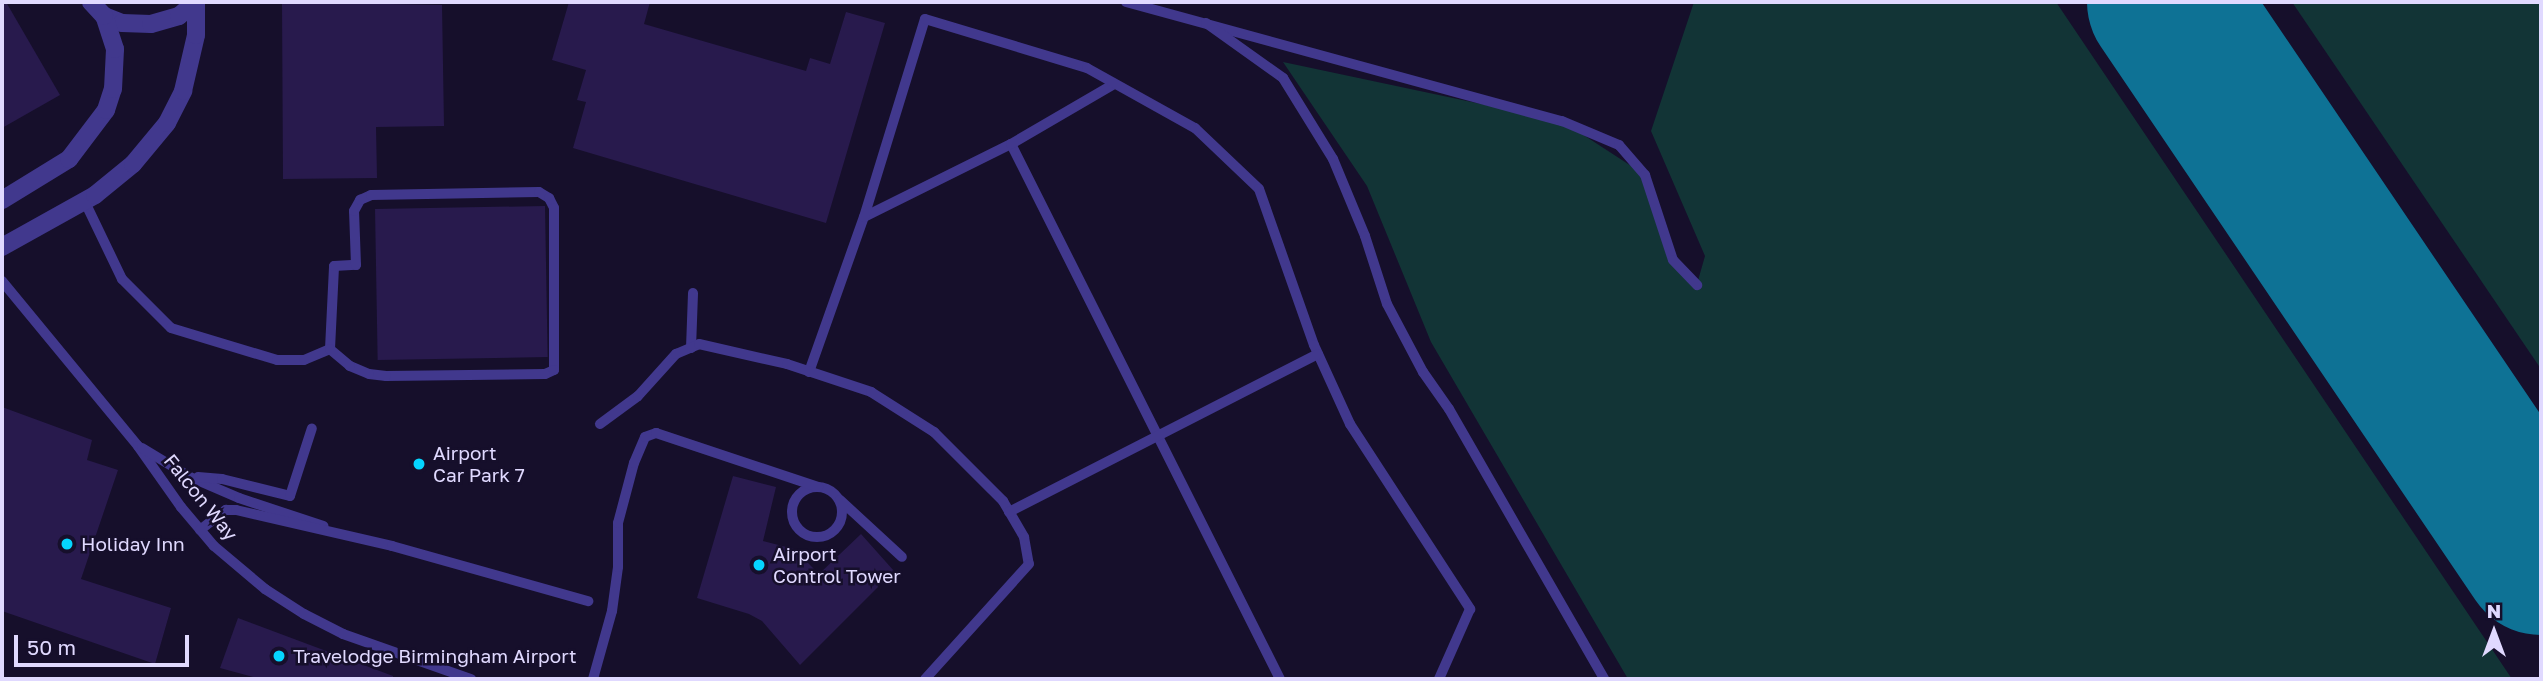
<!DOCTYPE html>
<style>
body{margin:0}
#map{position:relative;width:2543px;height:681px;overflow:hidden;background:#160f2b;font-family:"Golos Text",sans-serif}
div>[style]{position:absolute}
.green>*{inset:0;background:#123436}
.runway>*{height:158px;margin:-79px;padding:0 79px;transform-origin:79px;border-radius:79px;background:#0e7295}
.building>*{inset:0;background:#281a4d;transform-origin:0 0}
.lane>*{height:10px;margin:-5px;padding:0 5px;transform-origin:5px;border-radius:5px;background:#41388d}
.lane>.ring{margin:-5px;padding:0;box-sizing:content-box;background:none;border:10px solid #41388d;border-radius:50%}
.street>*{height:18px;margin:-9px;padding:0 9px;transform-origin:9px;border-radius:9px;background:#41388d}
.dots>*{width:19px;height:19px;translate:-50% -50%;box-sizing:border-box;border:4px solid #160f2b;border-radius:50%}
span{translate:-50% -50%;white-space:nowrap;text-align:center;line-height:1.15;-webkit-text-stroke:5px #160f2b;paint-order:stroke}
.poi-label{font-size:19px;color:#e0d9ff}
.left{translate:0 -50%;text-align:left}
.street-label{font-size:19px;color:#e0d9ff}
.frame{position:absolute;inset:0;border:4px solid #e0d9ff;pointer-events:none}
.north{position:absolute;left:2459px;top:597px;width:70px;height:70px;-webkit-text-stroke:5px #160f2b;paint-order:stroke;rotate:0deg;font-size:19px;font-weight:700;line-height:28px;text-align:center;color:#e0d9ff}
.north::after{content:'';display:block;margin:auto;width:24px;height:32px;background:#e0d9ff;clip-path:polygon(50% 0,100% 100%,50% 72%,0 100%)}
.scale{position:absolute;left:14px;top:635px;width:175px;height:32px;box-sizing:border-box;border:4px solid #e0d9ff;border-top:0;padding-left:9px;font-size:21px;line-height:24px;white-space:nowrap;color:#e0d9ff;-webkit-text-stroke:5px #160f2b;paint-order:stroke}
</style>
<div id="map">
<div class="green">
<div style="clip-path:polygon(1694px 2px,2056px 2px,2512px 679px,1628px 679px,1431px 342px,1367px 186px,1283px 62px,1562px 121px,1645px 175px,1673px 260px,1697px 284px,1705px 256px,1651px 131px)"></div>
<div style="clip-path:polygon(2292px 2px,2541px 2px,2541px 369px)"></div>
</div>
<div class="runway">
<div style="left:2166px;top:2px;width:669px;rotate:55.91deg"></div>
</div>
<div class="building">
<div style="clip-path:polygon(2px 2px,6px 2px,60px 95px,2px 128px)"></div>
<div style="clip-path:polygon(282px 2px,442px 5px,444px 126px,376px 127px,377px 178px,283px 179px)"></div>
<div style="clip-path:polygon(569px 2px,650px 2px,644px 24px,806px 71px,810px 58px,830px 64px,846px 12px,885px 23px,826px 223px,573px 148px,586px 102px,577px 100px,586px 70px,552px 60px)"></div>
<div style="left:545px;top:206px;width:151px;height:170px;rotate:89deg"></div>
<div style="clip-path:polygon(2px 407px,92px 440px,87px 460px,118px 470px,81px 579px,171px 608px,155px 664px,2px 611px)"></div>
<div style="clip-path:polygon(733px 476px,776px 487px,763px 541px,794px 549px,819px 574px,861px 534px,894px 571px,800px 665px,762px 621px,749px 614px,697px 598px)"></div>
<div style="clip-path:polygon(238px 618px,393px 676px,393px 679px,261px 679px,220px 668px)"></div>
</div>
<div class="lane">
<div style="left:1126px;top:2px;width:452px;rotate:15.3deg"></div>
<div style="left:1562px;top:121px;width:62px;rotate:22.8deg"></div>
<div style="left:1619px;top:145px;width:40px;rotate:49deg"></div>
<div style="left:1645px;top:175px;width:89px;rotate:71.8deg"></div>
<div style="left:1673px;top:260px;width:35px;rotate:46deg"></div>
<div style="left:1206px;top:23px;width:95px;rotate:35.5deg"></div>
<div style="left:1283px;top:78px;width:95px;rotate:58.3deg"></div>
<div style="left:1333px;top:159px;width:83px;rotate:67.4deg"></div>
<div style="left:1365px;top:236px;width:71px;rotate:72.1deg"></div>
<div style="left:1387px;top:304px;width:77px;rotate:62.1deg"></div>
<div style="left:1423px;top:372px;width:45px;rotate:54.9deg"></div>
<div style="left:1449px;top:409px;width:311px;rotate:60.1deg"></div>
<div style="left:1011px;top:144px;width:599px;rotate:63.31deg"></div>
<div style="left:84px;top:200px;width:88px;rotate:64.3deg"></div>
<div style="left:122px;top:279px;width:69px;rotate:45deg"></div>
<div style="left:171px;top:328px;width:111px;rotate:16.8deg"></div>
<div style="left:277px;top:360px;width:27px"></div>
<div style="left:304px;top:360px;width:28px;rotate:-23deg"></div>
<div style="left:330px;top:349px;width:83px;rotate:-87.2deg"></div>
<div style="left:334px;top:266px;width:22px;rotate:-3deg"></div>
<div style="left:356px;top:265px;width:54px;rotate:-92.1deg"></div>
<div style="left:354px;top:211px;width:13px;rotate:-61deg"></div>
<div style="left:360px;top:200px;width:12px;rotate:-24deg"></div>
<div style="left:371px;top:195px;width:168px;rotate:-1deg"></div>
<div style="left:539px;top:192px;width:12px;rotate:31deg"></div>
<div style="left:549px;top:198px;width:11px;rotate:63deg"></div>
<div style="left:554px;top:208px;width:162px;rotate:90deg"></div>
<div style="left:554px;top:370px;width:10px;rotate:156deg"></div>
<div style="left:545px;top:374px;width:159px;rotate:179.3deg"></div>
<div style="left:386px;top:376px;width:17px;rotate:-173deg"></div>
<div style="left:369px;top:374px;width:21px;rotate:-157deg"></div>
<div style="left:350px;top:366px;width:26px;rotate:-140deg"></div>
<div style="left:864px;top:217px;width:164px;rotate:-26.4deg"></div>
<div style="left:1011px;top:144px;width:119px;rotate:-30.2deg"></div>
<div style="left:2px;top:281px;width:214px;rotate:50.5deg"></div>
<div style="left:138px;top:446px;width:75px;rotate:54.8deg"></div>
<div style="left:181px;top:507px;width:51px;rotate:49.8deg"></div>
<div style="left:214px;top:546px;width:67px;rotate:40.1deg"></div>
<div style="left:265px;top:589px;width:46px;rotate:32.7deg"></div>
<div style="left:304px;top:614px;width:44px;rotate:27.1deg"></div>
<div style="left:343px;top:634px;width:136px;rotate:19.4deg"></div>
<div style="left:691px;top:348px;width:55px;rotate:-87.9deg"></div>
<div style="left:809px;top:372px;width:164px;rotate:-70.5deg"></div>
<div style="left:864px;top:217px;width:207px;rotate:-72.9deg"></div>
<div style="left:925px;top:19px;width:169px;rotate:16.8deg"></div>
<div style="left:1087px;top:68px;width:124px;rotate:29.1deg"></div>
<div style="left:1195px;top:128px;width:88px;rotate:43.6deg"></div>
<div style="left:1259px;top:189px;width:165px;rotate:70.6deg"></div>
<div style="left:1314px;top:345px;width:87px;rotate:65.5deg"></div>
<div style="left:1350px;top:424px;width:221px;rotate:57deg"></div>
<div style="left:1470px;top:609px;width:77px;rotate:113.9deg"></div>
<div style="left:600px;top:424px;width:47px;rotate:-36.4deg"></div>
<div style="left:638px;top:396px;width:57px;rotate:-47.9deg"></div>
<div style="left:676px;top:354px;width:25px;rotate:-23deg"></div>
<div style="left:699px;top:344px;width:90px;rotate:12.8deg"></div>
<div style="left:787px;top:364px;width:89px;rotate:18.4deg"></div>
<div style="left:871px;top:392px;width:75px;rotate:32.4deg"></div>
<div style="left:934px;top:432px;width:98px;rotate:45deg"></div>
<div style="left:1003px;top:501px;width:42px;rotate:59.7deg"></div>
<div style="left:1024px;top:537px;width:27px;rotate:80deg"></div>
<div style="left:1029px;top:564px;width:155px;rotate:132.1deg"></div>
<div style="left:142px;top:448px;width:56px;rotate:31.1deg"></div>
<div style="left:190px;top:477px;width:53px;rotate:23.2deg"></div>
<div style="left:239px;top:498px;width:89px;rotate:18.4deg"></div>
<div style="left:198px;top:477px;width:24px;rotate:5deg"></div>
<div style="left:222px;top:479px;width:70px;rotate:14deg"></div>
<div style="left:290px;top:496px;width:71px;rotate:-72.1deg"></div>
<div class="ring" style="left:792px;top:487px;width:40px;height:40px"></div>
<div style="left:840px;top:500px;width:84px;rotate:42.6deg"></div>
<div style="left:1009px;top:512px;width:347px;rotate:-27.1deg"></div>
<div style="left:200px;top:530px;width:33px;rotate:-38deg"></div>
<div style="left:226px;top:510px;width:10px"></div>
<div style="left:236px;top:510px;width:160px;rotate:13deg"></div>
<div style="left:392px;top:546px;width:204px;rotate:15.7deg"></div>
<div style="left:593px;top:679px;width:71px;rotate:-74.4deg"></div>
<div style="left:612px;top:611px;width:44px;rotate:-82.2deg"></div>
<div style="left:618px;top:567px;width:44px;rotate:-90deg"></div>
<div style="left:618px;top:523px;width:62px;rotate:-75.1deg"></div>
<div style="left:634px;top:463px;width:28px;rotate:-67deg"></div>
<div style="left:645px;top:437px;width:12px;rotate:-20deg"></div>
<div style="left:656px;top:433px;width:171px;rotate:18.4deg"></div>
</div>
<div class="street">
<div style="left:104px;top:16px;width:19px;rotate:21deg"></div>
<div style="left:122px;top:23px;width:29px;rotate:2deg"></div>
<div style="left:151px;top:24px;width:29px;rotate:-16deg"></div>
<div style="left:179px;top:16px;width:21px;rotate:-41deg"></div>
<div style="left:2px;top:200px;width:79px;rotate:-31.5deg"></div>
<div style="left:69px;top:159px;width:61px;rotate:-52.9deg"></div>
<div style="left:106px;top:110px;width:22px;rotate:-72deg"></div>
<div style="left:113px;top:89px;width:40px;rotate:-87.1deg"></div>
<div style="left:115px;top:49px;width:35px;rotate:-108deg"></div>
<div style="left:104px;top:16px;width:19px;rotate:-133deg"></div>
<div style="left:2px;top:247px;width:107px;rotate:-29.2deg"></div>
<div style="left:95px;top:195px;width:49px;rotate:-39.2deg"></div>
<div style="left:133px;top:164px;width:53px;rotate:-50.3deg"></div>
<div style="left:167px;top:123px;width:36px;rotate:-63deg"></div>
<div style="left:183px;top:91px;width:57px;rotate:-76.9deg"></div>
<div style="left:196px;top:35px;width:33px;rotate:-90deg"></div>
</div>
<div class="dots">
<div style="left:419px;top:464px;background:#05d5ff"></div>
<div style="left:67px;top:544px;background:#05d5ff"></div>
<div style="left:759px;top:565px;background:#05d5ff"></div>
<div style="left:279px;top:656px;background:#05d5ff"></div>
</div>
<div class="poi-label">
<span class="left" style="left:433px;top:464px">Airport<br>Car Park 7</span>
<span class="left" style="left:81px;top:544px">Holiday Inn</span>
<span class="left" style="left:773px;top:565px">Airport<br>Control Tower</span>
<span class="left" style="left:293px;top:656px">Travelodge Birmingham Airport</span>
</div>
<div class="street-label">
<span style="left:201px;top:497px;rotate:51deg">Falcon Way</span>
</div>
<div class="frame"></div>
<div class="north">N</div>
<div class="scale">50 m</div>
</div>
